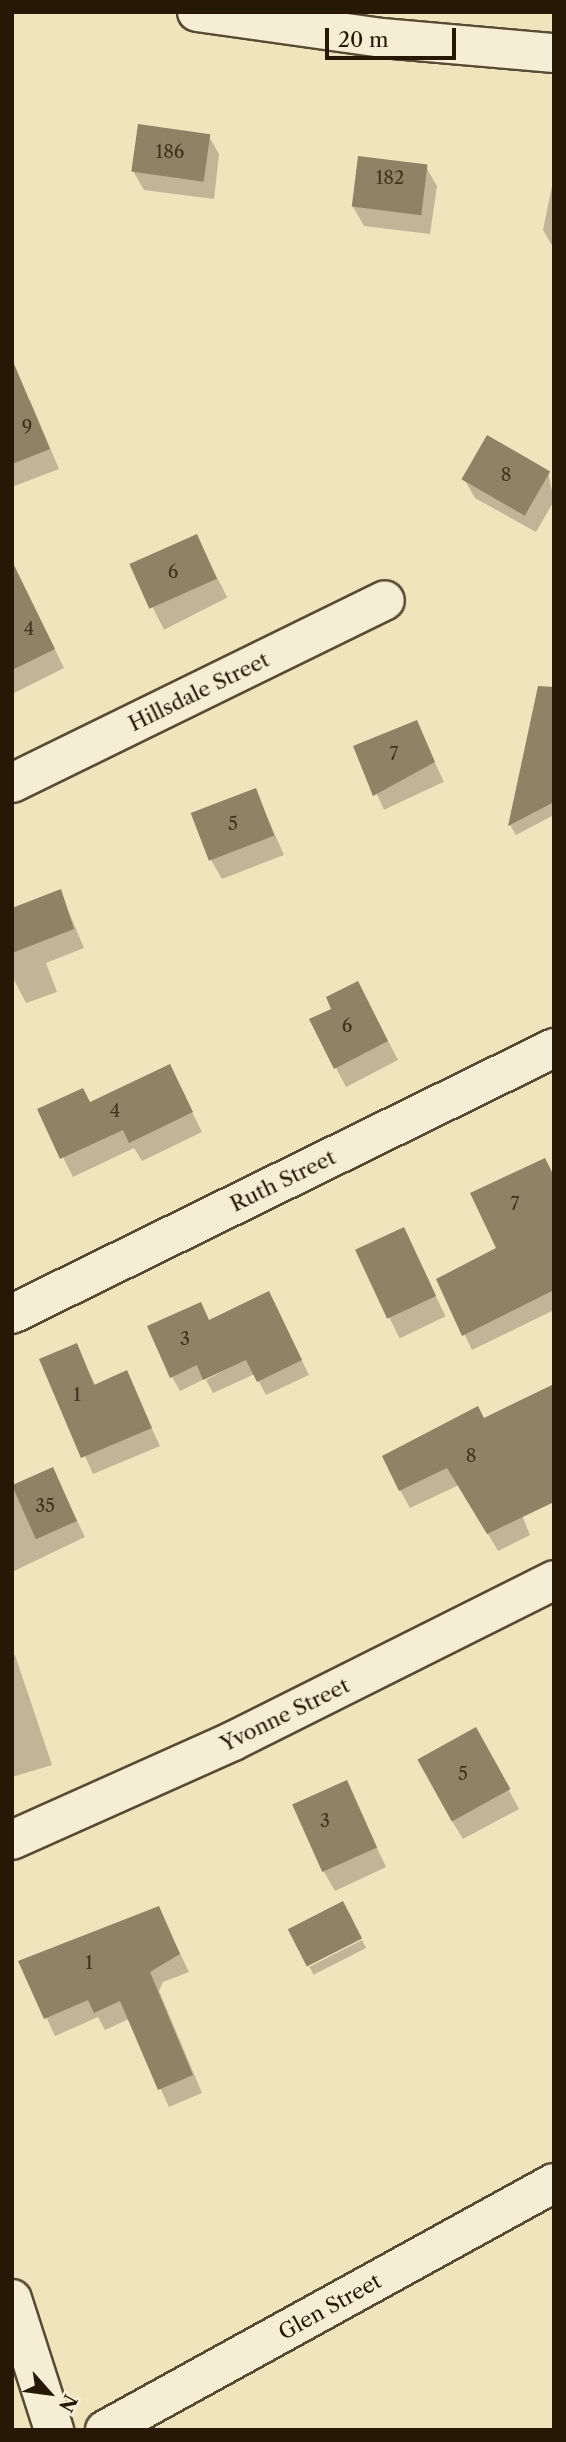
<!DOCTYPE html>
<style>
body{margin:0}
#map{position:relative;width:566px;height:2442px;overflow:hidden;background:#f0e4bd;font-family:"Libre Caslon Text",serif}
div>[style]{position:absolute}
.shadow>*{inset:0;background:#0003;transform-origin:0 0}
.building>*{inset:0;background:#8f8265;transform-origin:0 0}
.roads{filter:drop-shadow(2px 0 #584b33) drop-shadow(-2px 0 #584b33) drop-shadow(0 2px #584b33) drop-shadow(0 -2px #584b33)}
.street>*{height:38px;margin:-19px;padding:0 19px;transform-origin:19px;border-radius:19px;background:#f5edd4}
.secondary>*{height:38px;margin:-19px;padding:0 19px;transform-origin:19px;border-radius:19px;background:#f5edd4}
span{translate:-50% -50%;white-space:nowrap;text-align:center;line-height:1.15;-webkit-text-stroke:5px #f5edd4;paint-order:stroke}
.number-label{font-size:18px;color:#40321d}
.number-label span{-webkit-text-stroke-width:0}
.street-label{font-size:21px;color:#261805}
.frame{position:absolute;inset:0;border:14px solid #261805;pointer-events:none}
.north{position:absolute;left:14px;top:2358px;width:70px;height:70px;-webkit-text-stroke:5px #f5edd4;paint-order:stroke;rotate:118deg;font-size:19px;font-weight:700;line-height:28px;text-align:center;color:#261805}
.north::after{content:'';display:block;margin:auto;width:24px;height:32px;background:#261805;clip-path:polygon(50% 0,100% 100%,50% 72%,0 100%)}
.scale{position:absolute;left:325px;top:28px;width:131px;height:32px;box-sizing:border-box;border:4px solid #261805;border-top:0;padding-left:9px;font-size:21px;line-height:24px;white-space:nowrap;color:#261805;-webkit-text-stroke:5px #f5edd4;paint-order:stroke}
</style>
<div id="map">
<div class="shadow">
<div style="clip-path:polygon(208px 135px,219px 154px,214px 199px,144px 190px,133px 171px)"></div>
<div style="clip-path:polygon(426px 167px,437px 186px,430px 234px,364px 226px,353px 207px)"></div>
<div style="clip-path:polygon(552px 186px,554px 186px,554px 249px,543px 230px)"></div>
<div style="clip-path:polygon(30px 400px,59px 469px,12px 487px,12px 407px)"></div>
<div style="clip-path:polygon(548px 472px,554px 501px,536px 532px,475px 498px,464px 479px)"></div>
<div style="left:196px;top:536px;width:69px;height:71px;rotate:63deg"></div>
<div style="clip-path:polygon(12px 611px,41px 621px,64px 668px,12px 694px)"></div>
<div style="left:416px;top:722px;width:66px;height:66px;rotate:65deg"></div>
<div style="clip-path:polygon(531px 727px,554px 770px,554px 815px,516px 835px,510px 825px)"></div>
<div style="clip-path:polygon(255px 790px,284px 855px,222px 879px,211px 860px)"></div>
<div style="clip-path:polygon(60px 891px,84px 948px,46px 963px,57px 992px,26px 1003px,12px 976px,12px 910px)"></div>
<div style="clip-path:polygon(368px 1002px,398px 1060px,346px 1087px,311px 1020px)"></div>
<div style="clip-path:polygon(169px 1066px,202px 1132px,142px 1161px,134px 1148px,73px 1177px,39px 1110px,90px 1104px)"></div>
<div style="left:403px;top:1229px;width:97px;height:51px;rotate:64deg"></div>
<div style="clip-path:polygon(554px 1268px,554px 1310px,472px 1350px,439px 1280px)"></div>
<div style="clip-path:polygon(276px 1308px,309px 1375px,266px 1395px,255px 1374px,213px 1393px,206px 1380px,253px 1355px,180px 1391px,172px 1377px,210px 1322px)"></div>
<div style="clip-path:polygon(76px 1346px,96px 1386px,126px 1373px,160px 1446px,93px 1474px,42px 1360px)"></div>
<div style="clip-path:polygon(484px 1420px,530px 1535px,498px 1551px,459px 1485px,410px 1508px,400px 1490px)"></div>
<div style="clip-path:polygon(52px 1469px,85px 1537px,12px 1572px,12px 1487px)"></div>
<div style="clip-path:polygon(15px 1655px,52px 1765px,12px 1777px,12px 1656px)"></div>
<div style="clip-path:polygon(486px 1748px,519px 1809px,463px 1839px,452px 1821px)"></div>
<div style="clip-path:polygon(346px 1782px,386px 1867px,335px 1891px,324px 1872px)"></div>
<div style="clip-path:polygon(158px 1908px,189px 1972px,163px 1982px,159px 1991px,202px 2093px,169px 2107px,129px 2019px,105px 2030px,98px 2017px,55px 2036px,21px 1962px)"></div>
<div style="left:362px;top:1940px;width:9px;height:59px;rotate:63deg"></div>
</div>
<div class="building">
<div style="left:138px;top:124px;width:73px;height:48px;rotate:8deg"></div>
<div style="left:358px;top:156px;width:70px;height:51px;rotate:7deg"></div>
<div style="clip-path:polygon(12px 359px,50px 449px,12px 464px)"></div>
<div style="left:487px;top:435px;width:73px;height:51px;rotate:30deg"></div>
<div style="left:197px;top:534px;width:49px;height:74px;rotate:66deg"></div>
<div style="clip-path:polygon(12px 561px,55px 649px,12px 670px)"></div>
<div style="clip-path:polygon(538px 686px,554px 687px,554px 802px,508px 826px)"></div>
<div style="clip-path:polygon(417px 720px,435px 762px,373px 796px,353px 746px)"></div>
<div style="left:256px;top:788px;width:51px;height:70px;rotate:69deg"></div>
<div style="clip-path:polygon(61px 889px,74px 929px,12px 953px,12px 908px)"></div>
<div style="clip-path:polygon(358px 981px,388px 1041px,334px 1069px,309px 1019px,331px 1009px,326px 997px)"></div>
<div style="clip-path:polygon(170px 1064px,193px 1112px,129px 1143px,123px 1130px,60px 1159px,37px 1109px,83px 1088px,90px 1102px)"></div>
<div style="clip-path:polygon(545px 1158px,554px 1176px,554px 1290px,462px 1336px,436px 1279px,496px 1248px,470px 1193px)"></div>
<div style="left:404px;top:1227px;width:76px;height:54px;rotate:65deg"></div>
<div style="clip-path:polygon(269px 1291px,302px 1360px,257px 1382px,246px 1360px,203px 1380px,197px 1365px,170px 1378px,147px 1326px,201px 1302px,209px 1320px)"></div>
<div style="clip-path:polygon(77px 1343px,94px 1385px,127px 1370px,152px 1428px,81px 1458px,39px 1359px)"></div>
<div style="clip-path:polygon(554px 1384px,554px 1502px,487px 1534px,447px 1468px,399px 1491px,382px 1456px,478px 1406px,484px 1418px)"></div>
<div style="left:53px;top:1467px;width:59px;height:45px;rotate:66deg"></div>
<div style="left:476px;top:1727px;width:71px;height:67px;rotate:61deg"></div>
<div style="left:347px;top:1780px;width:74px;height:60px;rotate:66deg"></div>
<div style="left:343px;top:1901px;width:42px;height:62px;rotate:63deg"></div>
<div style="clip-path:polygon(159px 1906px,180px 1954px,150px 1972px,193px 2075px,158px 2090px,120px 2001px,94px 2013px,88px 2000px,44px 2019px,18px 1961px)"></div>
</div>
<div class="roads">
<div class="street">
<div style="left:12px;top:783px;width:415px;rotate:-26.1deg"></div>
<div style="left:12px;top:1314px;width:604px;rotate:-26.14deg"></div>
<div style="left:12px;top:1840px;width:242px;rotate:-24.1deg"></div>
<div style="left:233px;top:1741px;width:359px;rotate:-26.6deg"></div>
<div style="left:105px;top:2430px;width:512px;rotate:-28.82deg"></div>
</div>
<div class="secondary">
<div style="left:197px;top:12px;width:187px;rotate:8deg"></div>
<div style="left:382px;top:38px;width:173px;rotate:5deg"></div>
<div style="left:12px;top:2299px;width:138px;rotate:72.2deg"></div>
</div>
</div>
<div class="number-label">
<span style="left:170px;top:152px">186</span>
<span style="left:390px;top:178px">182</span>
<span style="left:27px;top:427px">9</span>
<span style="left:506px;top:475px">8</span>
<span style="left:173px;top:572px">6</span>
<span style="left:29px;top:629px">4</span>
<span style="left:394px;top:754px">7</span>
<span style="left:233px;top:824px">5</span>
<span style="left:347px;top:1026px">6</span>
<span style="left:115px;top:1111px">4</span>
<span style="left:515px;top:1204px">7</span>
<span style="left:185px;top:1339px">3</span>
<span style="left:77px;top:1395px">1</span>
<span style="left:471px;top:1456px">8</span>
<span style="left:45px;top:1506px">35</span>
<span style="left:463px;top:1774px">5</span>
<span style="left:325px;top:1821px">3</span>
<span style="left:89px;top:1963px">1</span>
</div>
<div class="street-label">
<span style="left:199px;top:692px;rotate:-26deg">Hillsdale Street</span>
<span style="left:283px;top:1181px;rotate:-26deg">Ruth Street</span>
<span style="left:285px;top:1715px;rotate:-26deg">Yvonne Street</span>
<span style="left:330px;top:2307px;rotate:-29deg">Glen Street</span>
</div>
<div class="frame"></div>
<div class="north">N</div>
<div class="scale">20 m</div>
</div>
